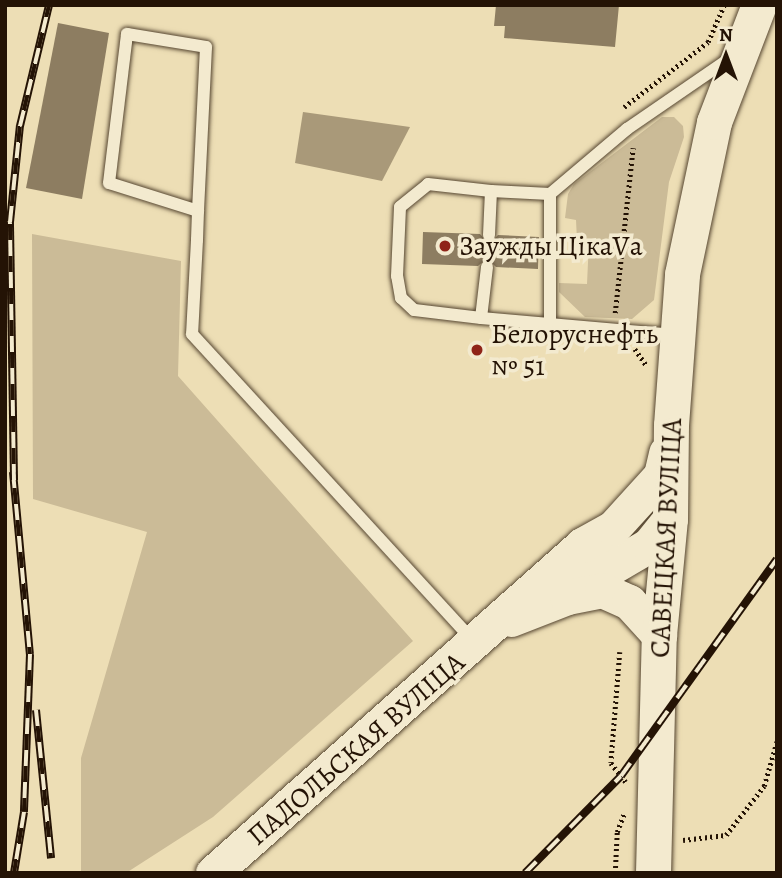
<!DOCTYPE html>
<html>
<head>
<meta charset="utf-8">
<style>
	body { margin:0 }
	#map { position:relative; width:782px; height:878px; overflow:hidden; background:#eddeb5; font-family:Alegreya,serif }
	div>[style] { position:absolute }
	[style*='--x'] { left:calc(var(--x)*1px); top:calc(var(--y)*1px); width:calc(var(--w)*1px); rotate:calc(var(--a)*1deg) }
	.green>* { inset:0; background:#cbbb97 }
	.water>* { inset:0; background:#a99979 }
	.building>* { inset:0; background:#8d7d61 }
	.path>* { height:4.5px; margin-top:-2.25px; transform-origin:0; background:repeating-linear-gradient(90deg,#241305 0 2px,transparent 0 5.5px) }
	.roads { filter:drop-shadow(0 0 2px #564631) drop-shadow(0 0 2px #564631) }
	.lane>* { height:12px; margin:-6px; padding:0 6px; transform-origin:6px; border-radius:6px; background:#f3eacf }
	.secondary>* { height:35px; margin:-17.5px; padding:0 17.5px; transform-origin:17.5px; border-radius:17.5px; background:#f3eacf }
	.rail>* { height:8px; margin-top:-4px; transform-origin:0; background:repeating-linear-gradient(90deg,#f3eacf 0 16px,#241305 0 32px); box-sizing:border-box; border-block:2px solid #241305 }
	.dots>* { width:19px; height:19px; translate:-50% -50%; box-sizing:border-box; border:4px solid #f3eacf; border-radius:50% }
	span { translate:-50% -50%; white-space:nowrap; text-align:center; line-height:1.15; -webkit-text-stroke:7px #f3eacf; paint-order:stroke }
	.poi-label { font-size:28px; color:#241305 }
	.left { translate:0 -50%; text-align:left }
	.street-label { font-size:28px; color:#241305 }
	.frame { position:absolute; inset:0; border:7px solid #241305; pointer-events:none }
	.north { position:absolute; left:691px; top:21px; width:70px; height:70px; -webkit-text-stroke:5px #f3eacf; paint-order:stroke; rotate:0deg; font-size:19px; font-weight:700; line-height:28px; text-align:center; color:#241305 }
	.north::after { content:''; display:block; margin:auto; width:24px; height:32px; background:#241305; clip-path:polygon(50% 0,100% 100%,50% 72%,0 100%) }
</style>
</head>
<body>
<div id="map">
	<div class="green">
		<i style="clip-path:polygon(662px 117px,674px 117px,683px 126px,684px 137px,669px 182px,654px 300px,632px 319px,585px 317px,559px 292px,559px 283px,587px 284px,589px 241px,577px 241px,576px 220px,565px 218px,568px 194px,574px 184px)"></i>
		<i style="clip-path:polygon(32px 234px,181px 261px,178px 376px,413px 641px,213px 817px,126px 873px,81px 873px,81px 758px,147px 532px,33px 499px)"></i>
	</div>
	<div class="water">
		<i style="clip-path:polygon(303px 112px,410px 127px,382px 181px,295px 163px)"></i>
	</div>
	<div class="building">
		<i style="clip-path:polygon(496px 5px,619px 5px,615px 47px,504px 38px,505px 26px,494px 26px)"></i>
		<i style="clip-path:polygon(58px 23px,109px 33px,82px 199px,26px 188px)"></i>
		<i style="clip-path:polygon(423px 232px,480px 234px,489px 244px,498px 235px,539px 237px,538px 269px,496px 267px,487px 258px,478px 266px,422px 264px)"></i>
	</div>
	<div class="path">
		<i style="--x:624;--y:107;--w:106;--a:-37.7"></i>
		<i style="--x:708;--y:42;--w:40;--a:-66.6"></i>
		<i style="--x:615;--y:313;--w:166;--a:-83.8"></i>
		<i style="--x:635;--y:349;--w:19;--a:55"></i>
		<i style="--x:620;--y:652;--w:111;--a:94.6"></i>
		<i style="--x:611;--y:763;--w:24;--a:52"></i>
		<i style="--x:683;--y:840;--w:43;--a:-6.6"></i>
		<i style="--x:726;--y:835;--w:62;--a:-52.2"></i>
		<i style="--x:764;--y:786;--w:47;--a:-73.9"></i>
		<i style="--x:615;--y:873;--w:41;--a:-87.2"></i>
		<i style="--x:617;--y:832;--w:19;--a:-69"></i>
	</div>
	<div class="roads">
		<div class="lane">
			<i style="--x:198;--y:211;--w:93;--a:-162.5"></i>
			<i style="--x:109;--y:183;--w:150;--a:-83.1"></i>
			<i style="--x:127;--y:34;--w:80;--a:9.3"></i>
			<i style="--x:206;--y:47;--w:164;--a:92.8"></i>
			<i style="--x:198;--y:211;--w:29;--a:92"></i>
			<i style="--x:197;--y:240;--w:94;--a:93"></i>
			<i style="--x:192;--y:334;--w:413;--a:47.5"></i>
			<i style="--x:489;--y:235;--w:44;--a:-87.4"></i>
			<i style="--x:491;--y:191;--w:59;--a:2.9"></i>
			<i style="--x:550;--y:194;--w:101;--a:-40.2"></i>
			<i style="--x:627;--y:129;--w:124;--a:-34.5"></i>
			<i style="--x:487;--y:267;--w:51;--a:96.7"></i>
			<i style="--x:481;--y:318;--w:197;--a:5"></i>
			<i style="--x:481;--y:318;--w:67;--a:-173.2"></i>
			<i style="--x:414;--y:310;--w:18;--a:-137"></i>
			<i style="--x:401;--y:298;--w:22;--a:-100"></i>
			<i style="--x:397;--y:276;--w:69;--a:-87.5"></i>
			<i style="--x:400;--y:207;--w:36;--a:-39"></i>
			<i style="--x:428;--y:184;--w:63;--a:6.3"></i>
			<i style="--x:550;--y:327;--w:133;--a:-90"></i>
		</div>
		<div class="secondary">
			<i style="--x:571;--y:591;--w:91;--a:-30.5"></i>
			<i style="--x:649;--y:545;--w:33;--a:-51"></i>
			<i style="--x:511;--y:619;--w:60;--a:-21.4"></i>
			<i style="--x:567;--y:597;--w:36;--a:-11"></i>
			<i style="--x:602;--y:590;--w:30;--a:24"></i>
			<i style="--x:629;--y:602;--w:45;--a:47.7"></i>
			<i style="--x:213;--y:873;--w:494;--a:-41.6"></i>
			<i style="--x:582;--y:545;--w:35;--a:-29"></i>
			<i style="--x:613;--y:528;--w:72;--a:-47.8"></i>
			<i style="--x:661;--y:475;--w:23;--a:-77"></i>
			<i style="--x:653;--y:873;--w:238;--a:-88.6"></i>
			<i style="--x:659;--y:635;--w:117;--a:-84.6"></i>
			<i style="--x:670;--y:519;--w:94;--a:-89.4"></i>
			<i style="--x:671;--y:425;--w:151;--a:-85.8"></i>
			<i style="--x:682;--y:274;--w:155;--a:-78.1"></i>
			<i style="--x:714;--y:122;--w:125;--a:-69"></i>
		</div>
	</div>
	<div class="rail">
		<i style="--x:13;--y:472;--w:183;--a:84.7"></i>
		<i style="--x:30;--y:654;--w:158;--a:92.2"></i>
		<i style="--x:24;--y:812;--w:62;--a:99.3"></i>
		<i style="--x:14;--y:480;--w:258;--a:-90.9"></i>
		<i style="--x:10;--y:222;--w:97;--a:-84.1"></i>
		<i style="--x:20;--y:126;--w:124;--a:-76.5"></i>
		<i style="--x:36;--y:710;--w:149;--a:84.2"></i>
		<i style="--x:525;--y:873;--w:136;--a:-45.3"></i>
		<i style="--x:621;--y:776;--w:267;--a:-54.3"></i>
	</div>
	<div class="dots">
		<i style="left:445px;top:246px;background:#8f2418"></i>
		<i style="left:477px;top:350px;background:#8f2418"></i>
	</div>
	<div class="poi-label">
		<span class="left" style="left:459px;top:246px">Заужды ЦікаVа</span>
		<span class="left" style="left:491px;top:350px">Белоруснефть<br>№ 51</span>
	</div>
	<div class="street-label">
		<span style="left:666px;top:538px;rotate:-87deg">САВЕЦКАЯ ВУЛІЦА</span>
		<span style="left:356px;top:749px;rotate:-41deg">ПАДОЛЬСКАЯ ВУЛІЦА</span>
	</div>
	<div class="frame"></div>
	<div class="north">N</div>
</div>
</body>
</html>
